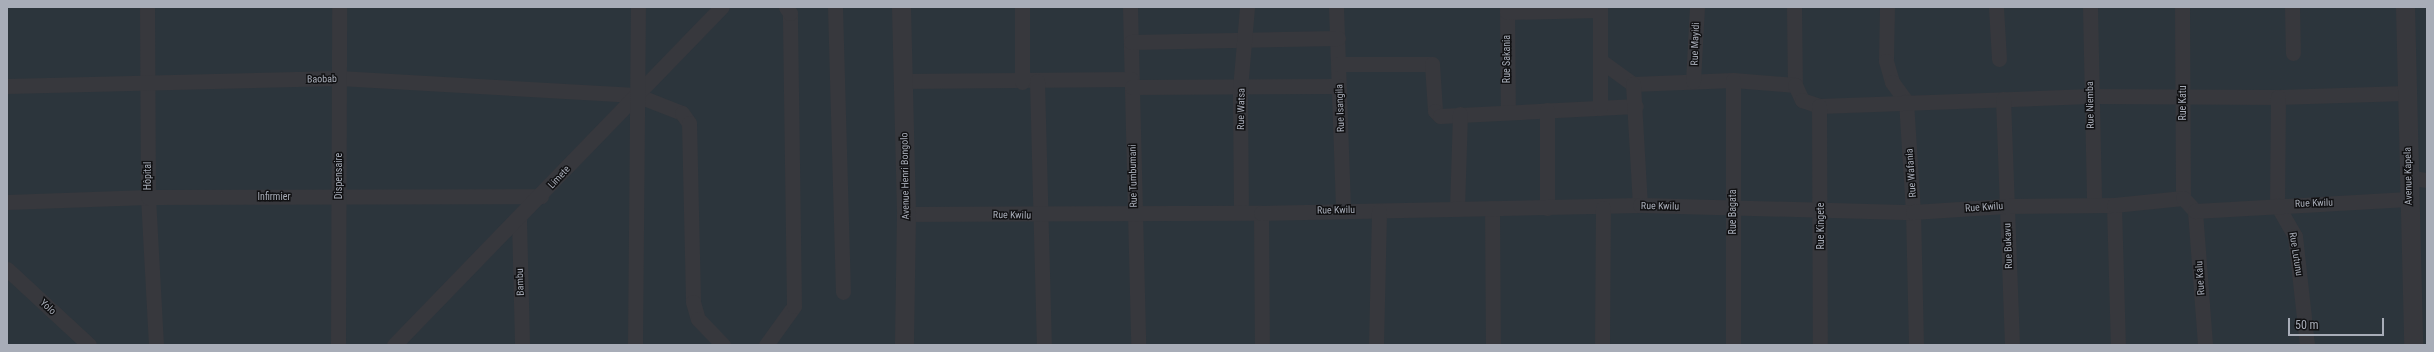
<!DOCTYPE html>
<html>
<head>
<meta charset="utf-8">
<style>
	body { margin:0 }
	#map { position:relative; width:2434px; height:352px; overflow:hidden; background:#161618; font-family:"Roboto Condensed",sans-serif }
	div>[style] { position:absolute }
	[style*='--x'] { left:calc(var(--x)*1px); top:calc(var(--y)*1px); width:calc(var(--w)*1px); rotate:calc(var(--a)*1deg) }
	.water>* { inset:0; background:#2c353c }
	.minor>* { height:15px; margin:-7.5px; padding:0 7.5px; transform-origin:7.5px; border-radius:7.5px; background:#37383d }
	.tertiary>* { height:19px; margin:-9.5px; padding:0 9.5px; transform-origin:9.5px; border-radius:9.5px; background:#37383d }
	span { translate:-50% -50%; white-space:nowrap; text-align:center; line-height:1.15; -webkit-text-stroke:3px #111113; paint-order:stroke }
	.street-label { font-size:10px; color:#a8adb8 }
	.frame { position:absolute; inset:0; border:8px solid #a8adb8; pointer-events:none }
	.scale { position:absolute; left:2288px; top:318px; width:96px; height:18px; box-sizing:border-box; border:2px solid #a8adb8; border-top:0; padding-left:5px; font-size:12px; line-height:14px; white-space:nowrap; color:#a8adb8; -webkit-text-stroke:3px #111113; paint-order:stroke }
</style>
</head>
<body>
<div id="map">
	<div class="water">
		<i style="clip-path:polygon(7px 7px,2427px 7px,2427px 345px,7px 345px)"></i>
	</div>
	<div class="minor">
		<i style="--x:147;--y:7;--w:190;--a:89.7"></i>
		<i style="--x:148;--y:197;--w:148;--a:86.9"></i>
		<i style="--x:835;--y:7;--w:285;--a:88.4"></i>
		<i style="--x:1130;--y:7;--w:338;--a:88.6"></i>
		<i style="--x:1336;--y:7;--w:203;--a:88"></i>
		<i style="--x:1507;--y:7;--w:105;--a:89.5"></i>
		<i style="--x:1794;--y:7;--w:78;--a:89.3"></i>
		<i style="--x:1887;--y:7;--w:54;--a:91.1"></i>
		<i style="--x:1886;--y:61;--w:22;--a:74"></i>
		<i style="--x:1892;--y:82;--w:24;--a:54"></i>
		<i style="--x:1906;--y:101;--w:111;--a:86.4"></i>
		<i style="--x:1913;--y:212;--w:133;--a:88.7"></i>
		<i style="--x:1996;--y:7;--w:52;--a:86.7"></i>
		<i style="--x:2090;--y:7;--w:196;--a:88.8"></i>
		<i style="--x:2182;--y:7;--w:191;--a:89.7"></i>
		<i style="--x:2292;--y:7;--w:46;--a:88.8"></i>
		<i style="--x:1507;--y:12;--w:93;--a:-1.2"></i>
		<i style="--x:1131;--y:42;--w:207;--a:-1.1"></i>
		<i style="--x:1601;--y:61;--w:39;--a:36"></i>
		<i style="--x:1633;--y:84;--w:100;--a:-2.3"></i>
		<i style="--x:1733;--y:80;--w:62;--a:4.6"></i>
		<i style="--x:1795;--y:85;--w:17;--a:65"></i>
		<i style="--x:1802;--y:100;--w:18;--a:19"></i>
		<i style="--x:1819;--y:106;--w:270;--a:-2.1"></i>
		<i style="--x:2089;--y:96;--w:189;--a:0.3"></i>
		<i style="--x:2278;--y:97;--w:128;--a:-1.8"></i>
		<i style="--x:1338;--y:64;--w:94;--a:0"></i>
		<i style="--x:1432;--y:64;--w:47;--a:86.3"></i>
		<i style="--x:1435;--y:111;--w:7;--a:45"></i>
		<i style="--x:1440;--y:116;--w:196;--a:-2.9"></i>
		<i style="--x:1733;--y:80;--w:265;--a:90"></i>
		<i style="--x:904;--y:81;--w:227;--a:-0.5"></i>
		<i style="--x:1037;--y:81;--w:264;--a:88.5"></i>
		<i style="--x:1693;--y:81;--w:74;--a:-86.9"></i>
		<i style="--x:1022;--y:82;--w:75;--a:-90"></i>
		<i style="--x:1633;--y:84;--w:121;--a:86.7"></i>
		<i style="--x:7;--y:86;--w:332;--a:-1.4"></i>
		<i style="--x:339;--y:78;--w:297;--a:3.3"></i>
		<i style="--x:636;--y:95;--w:49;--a:21.4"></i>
		<i style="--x:682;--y:113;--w:12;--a:55"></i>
		<i style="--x:689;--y:123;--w:179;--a:88.7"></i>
		<i style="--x:693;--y:302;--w:18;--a:74"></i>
		<i style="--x:698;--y:319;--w:36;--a:46"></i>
		<i style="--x:1132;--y:87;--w:206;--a:-0.3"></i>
		<i style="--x:2278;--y:97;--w:108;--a:90.5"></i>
		<i style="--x:2277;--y:205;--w:36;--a:60"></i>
		<i style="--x:2295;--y:236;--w:110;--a:83.7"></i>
		<i style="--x:2003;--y:99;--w:246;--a:87.9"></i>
		<i style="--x:1819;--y:106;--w:239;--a:89.8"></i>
		<i style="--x:1600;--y:108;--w:101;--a:-90"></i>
		<i style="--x:2407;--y:177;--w:20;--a:9"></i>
		<i style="--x:7;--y:202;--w:141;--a:-2"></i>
		<i style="--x:148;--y:197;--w:393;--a:-0.1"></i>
		<i style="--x:2114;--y:205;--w:140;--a:88.4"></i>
		<i style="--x:1492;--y:208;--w:137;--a:89.6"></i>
		<i style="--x:1547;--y:208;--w:98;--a:-90"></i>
		<i style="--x:1457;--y:209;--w:95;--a:-88.2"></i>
		<i style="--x:1241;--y:211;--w:122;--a:-90.5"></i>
		<i style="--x:1240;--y:89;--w:82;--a:-85.1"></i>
		<i style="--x:2195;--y:211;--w:134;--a:85.7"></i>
		<i style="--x:1261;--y:213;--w:132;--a:89.6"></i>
		<i style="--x:906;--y:214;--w:355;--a:-0.2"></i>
		<i style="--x:1261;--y:213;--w:379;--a:-1.2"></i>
		<i style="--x:1640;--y:205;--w:273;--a:1.5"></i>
		<i style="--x:1913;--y:212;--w:93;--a:-3.7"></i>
		<i style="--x:2006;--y:206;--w:108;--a:-0.5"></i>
		<i style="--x:2114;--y:205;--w:69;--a:-5.8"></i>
		<i style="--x:2183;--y:198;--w:18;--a:47"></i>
		<i style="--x:2195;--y:211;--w:213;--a:-3.2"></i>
		<i style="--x:519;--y:220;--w:125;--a:88.6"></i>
		<i style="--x:7;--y:269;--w:112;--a:42.8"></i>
		<i style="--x:338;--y:345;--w:338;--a:-89.8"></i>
		<i style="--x:394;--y:345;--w:471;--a:-45.9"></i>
		<i style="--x:635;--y:345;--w:338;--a:-89.5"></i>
		<i style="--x:766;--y:345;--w:48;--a:-54.3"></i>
		<i style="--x:794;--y:306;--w:293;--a:-90.8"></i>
		<i style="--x:790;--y:13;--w:7;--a:-124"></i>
		<i style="--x:1376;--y:345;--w:134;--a:-88.7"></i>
		<i style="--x:1602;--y:345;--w:137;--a:-89.6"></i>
	</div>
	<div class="tertiary">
		<i style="--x:901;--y:7;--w:207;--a:88.6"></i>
		<i style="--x:906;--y:214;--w:131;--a:90.9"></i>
		<i style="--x:2405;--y:7;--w:338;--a:88.6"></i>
	</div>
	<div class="street-label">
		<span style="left:1695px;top:44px;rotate:-88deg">Rue Mayidi</span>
		<span style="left:1507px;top:59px;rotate:-90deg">Rue Sakania</span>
		<span style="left:322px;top:79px;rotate:-1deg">Baobab</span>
		<span style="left:2183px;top:103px;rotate:-90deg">Rue Katu</span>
		<span style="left:2090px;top:105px;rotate:-91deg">Rue Niemba</span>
		<span style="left:1340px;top:108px;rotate:-92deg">Rue Isangila</span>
		<span style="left:1241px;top:109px;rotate:-89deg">Rue Watsa</span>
		<span style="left:1911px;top:173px;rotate:-94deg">Rue Wafania</span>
		<span style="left:148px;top:176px;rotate:-90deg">Hôpital</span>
		<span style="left:339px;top:176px;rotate:-90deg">Dispensaire</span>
		<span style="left:905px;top:176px;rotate:-91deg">Avenue Henri Bongolo</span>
		<span style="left:1133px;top:176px;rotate:-91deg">Rue Tumbumani</span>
		<span style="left:2408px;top:176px;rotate:-91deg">Avenue Kapela</span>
		<span style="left:559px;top:177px;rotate:-47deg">Limete</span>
		<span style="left:274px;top:197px">Infirmier</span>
		<span style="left:2314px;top:203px;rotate:-2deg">Rue Kwilu</span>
		<span style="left:1660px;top:206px;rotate:1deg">Rue Kwilu</span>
		<span style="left:1984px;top:207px;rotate:-4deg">Rue Kwilu</span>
		<span style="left:1336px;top:210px;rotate:-1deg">Rue Kwilu</span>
		<span style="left:1733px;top:212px;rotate:-90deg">Rue Bagata</span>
		<span style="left:1012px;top:215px;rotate:1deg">Rue Kwilu</span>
		<span style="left:1821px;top:226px;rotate:-90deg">Rue Kingete</span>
		<span style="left:2008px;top:246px;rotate:-92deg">Rue Bukavu</span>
		<span style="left:2296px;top:254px;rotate:81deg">Rue Lutunu</span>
		<span style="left:2200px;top:278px;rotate:-94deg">Rue Kalu</span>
		<span style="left:520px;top:282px;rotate:-92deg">Bambu</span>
		<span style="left:48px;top:307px;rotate:43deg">Yolo</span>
	</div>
	<div class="frame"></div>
	<div class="scale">50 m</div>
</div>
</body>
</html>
